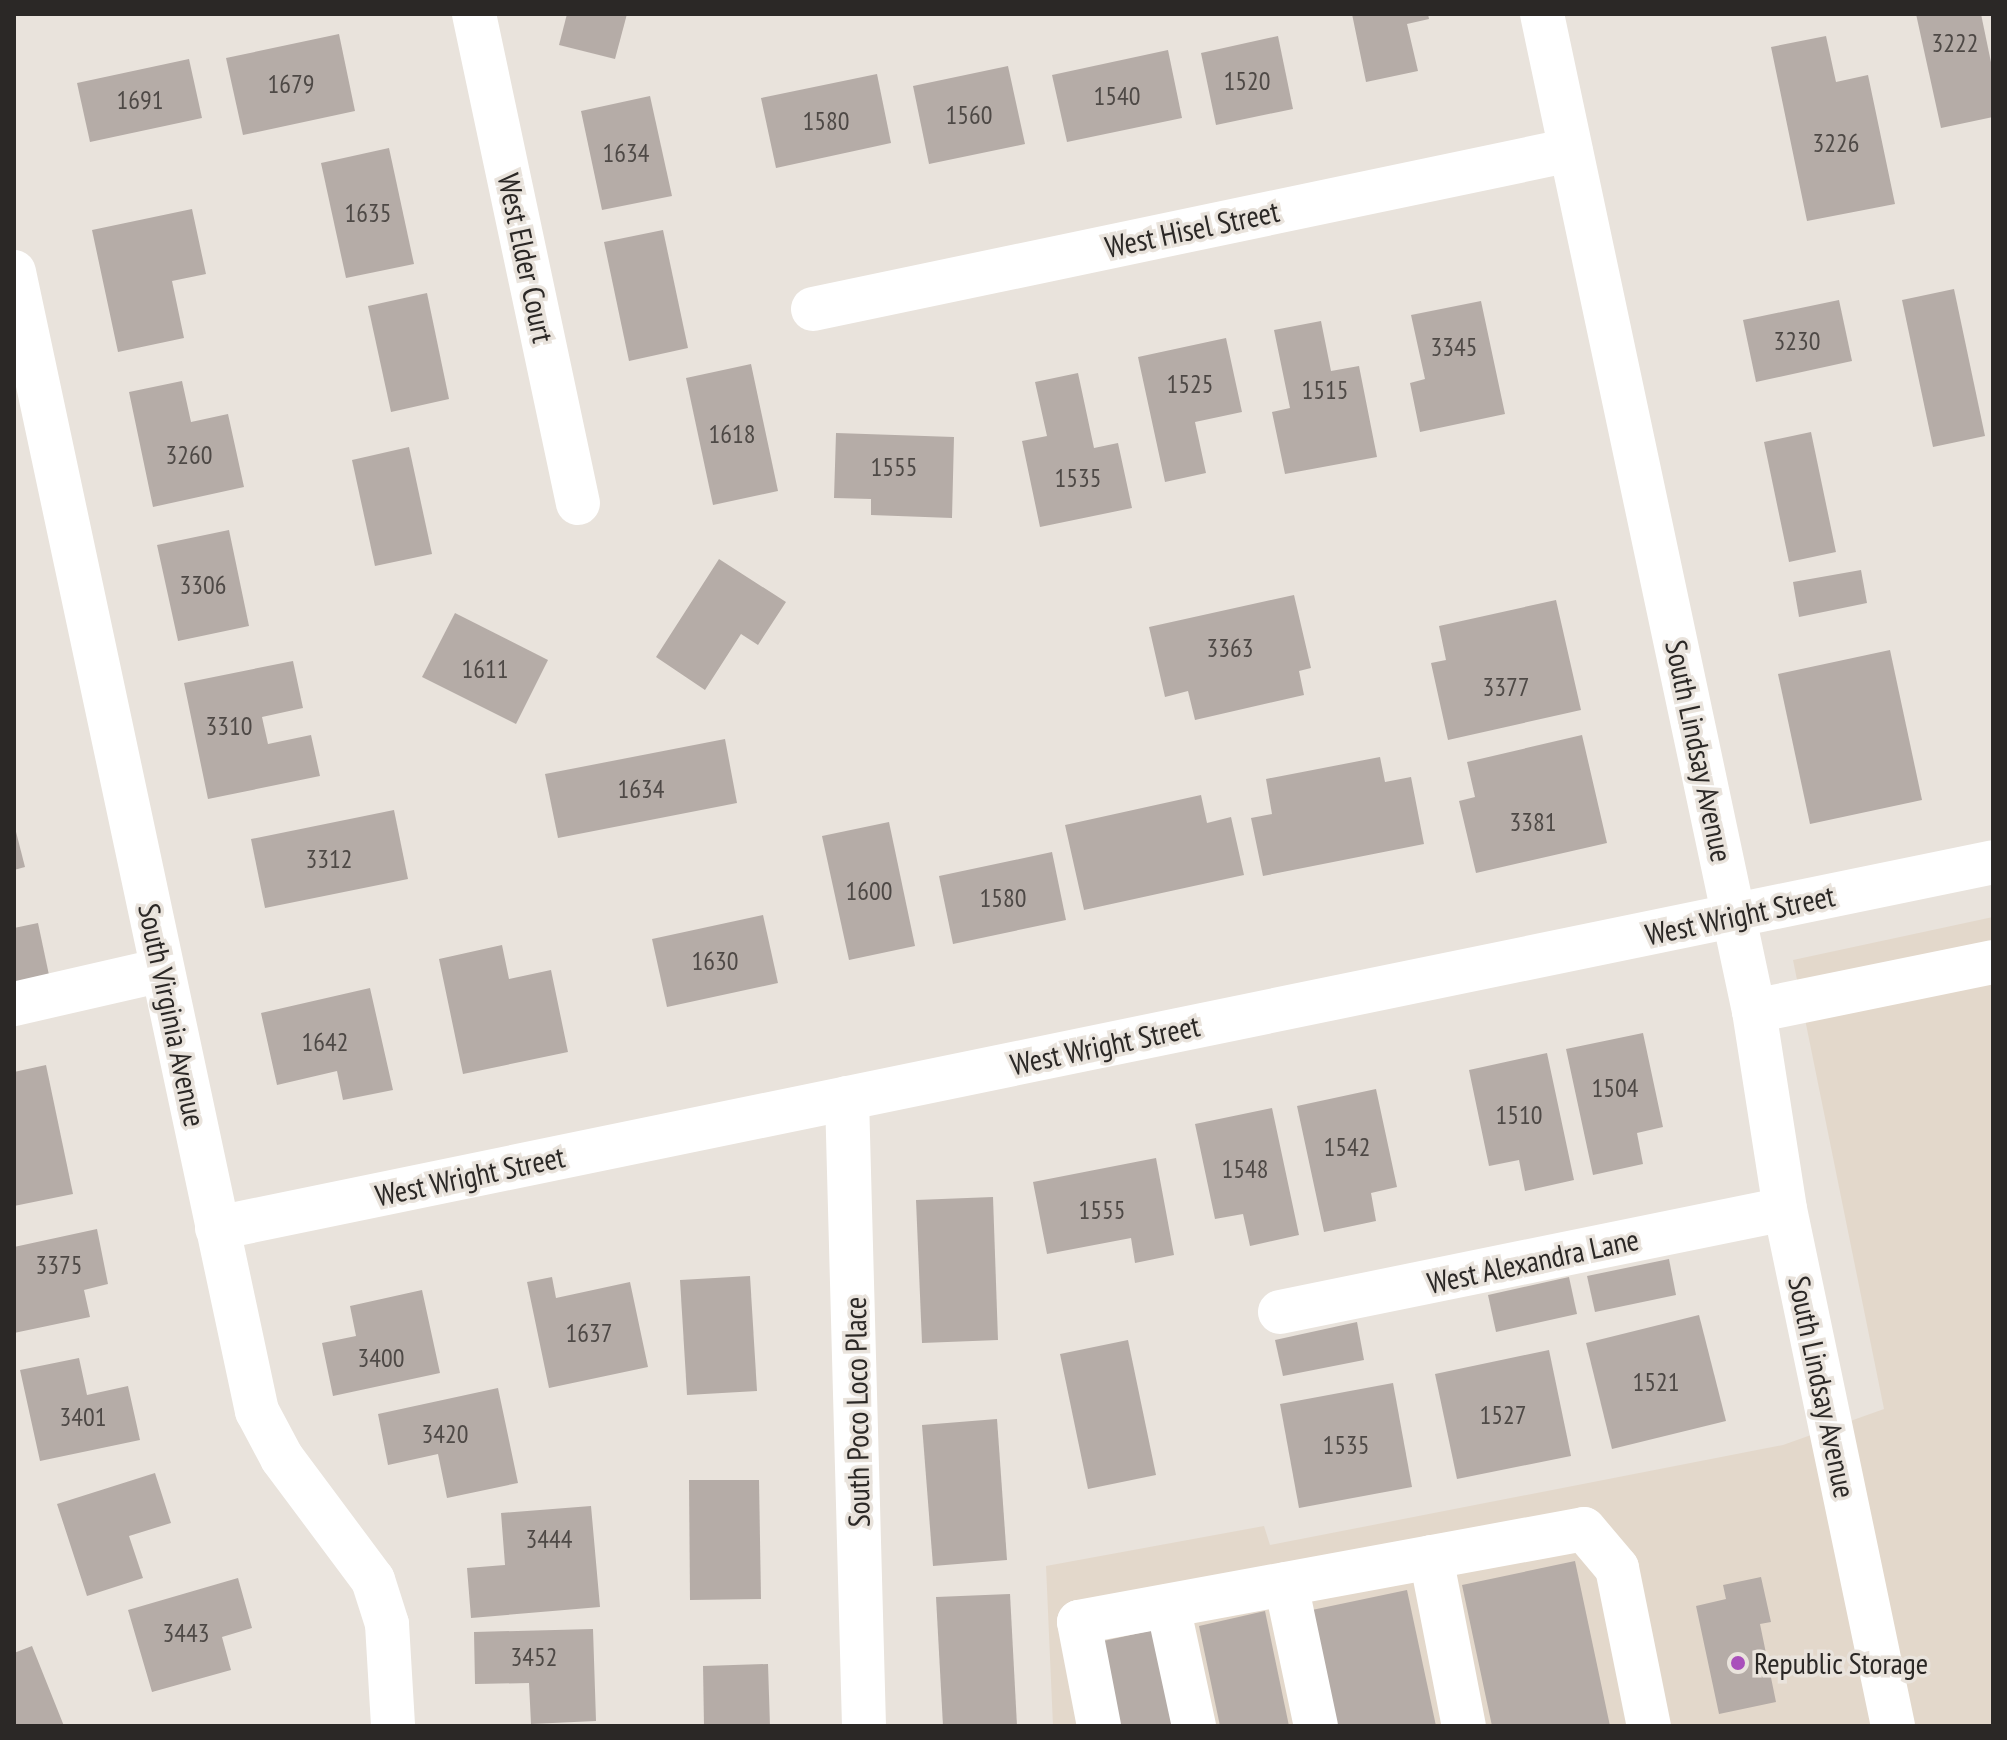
<!DOCTYPE html>
<html>
<head>
<meta charset="utf-8">
<style>
	body { margin:0 }
	#map { position:relative; width:2007px; height:1740px; overflow:hidden; background:#e9e3dc; font-family:"PT Sans Narrow",sans-serif }
	div>[style] { position:absolute }
	[style*='--x'] { left:calc(var(--x)*1px); top:calc(var(--y)*1px); width:calc(var(--w)*1px); rotate:calc(var(--a)*1deg) }
	.built>* { inset:0; background:#e3d8cb }
	.building>* { inset:0; background:#b5aca7 }
	.minor>* { height:44px; margin:-22px; padding:0 22px; transform-origin:22px; border-radius:22px; background:#fff }
	.dots>* { width:22px; height:22px; translate:-50% -50%; box-sizing:border-box; border:4px solid #e9e3dc; border-radius:50% }
	span { translate:-50% -50%; white-space:nowrap; text-align:center; line-height:1.15; -webkit-text-stroke:7px #e9e3dc; paint-order:stroke }
	.number-label { font-size:26px; color:#4e4946 }
	.number-label span { -webkit-text-stroke-width:0 }
	.street-label { font-size:30px; color:#2b2826 }
	.poi-label { font-size:30px; color:#2b2826 }
	.left { translate:0 -50%; text-align:left }
	.frame { position:absolute; inset:0; border:16px solid #2b2826; pointer-events:none }
</style>
</head>
<body>
<div id="map">
	<div class="built">
		<i style="clip-path:polygon(1993px 917px,1993px 1726px,1053px 1726px,1046px 1566px,1264px 1526px,1270px 1545px,1783px 1445px,1884px 1409px,1793px 960px)"></i>
	</div>
	<div class="building">
		<i style="clip-path:polygon(567px 14px,627px 14px,615px 59px,559px 45px)"></i>
		<i style="clip-path:polygon(1352px 14px,1428px 14px,1429px 19px,1407px 24px,1418px 71px,1366px 82px)"></i>
		<i style="clip-path:polygon(1916px 14px,1981px 14px,1993px 72px,1993px 117px,1941px 128px)"></i>
		<i style="clip-path:polygon(339px 34px,355px 111px,243px 135px,226px 58px)"></i>
		<i style="clip-path:polygon(1278px 36px,1293px 109px,1216px 125px,1201px 53px)"></i>
		<i style="clip-path:polygon(1826px 36px,1836px 82px,1868px 75px,1895px 204px,1807px 221px,1771px 47px)"></i>
		<i style="clip-path:polygon(1168px 50px,1182px 118px,1067px 142px,1052px 75px)"></i>
		<i style="clip-path:polygon(189px 59px,202px 118px,90px 142px,77px 83px)"></i>
		<i style="clip-path:polygon(1008px 66px,1025px 144px,929px 164px,913px 86px)"></i>
		<i style="clip-path:polygon(877px 74px,891px 143px,776px 168px,761px 98px)"></i>
		<i style="clip-path:polygon(650px 96px,672px 196px,602px 210px,581px 111px)"></i>
		<i style="clip-path:polygon(389px 148px,414px 264px,346px 278px,321px 163px)"></i>
		<i style="clip-path:polygon(192px 209px,206px 274px,172px 281px,184px 338px,118px 352px,92px 230px)"></i>
		<i style="clip-path:polygon(663px 230px,688px 348px,629px 361px,604px 242px)"></i>
		<i style="clip-path:polygon(1954px 289px,1985px 436px,1933px 447px,1902px 300px)"></i>
		<i style="clip-path:polygon(427px 293px,449px 399px,391px 412px,368px 306px)"></i>
		<i style="clip-path:polygon(1839px 300px,1852px 361px,1756px 382px,1743px 320px)"></i>
		<i style="clip-path:polygon(1481px 301px,1505px 414px,1420px 432px,1410px 383px,1425px 379px,1411px 315px)"></i>
		<i style="clip-path:polygon(1321px 321px,1331px 371px,1359px 366px,1377px 457px,1285px 474px,1272px 412px,1290px 408px,1274px 330px)"></i>
		<i style="clip-path:polygon(1226px 338px,1242px 412px,1195px 422px,1206px 473px,1165px 482px,1138px 357px)"></i>
		<i style="clip-path:polygon(751px 364px,778px 491px,713px 505px,686px 378px)"></i>
		<i style="clip-path:polygon(1078px 373px,1094px 448px,1118px 443px,1132px 508px,1040px 527px,1022px 441px,1047px 436px,1035px 382px)"></i>
		<i style="clip-path:polygon(182px 381px,191px 422px,228px 414px,244px 487px,153px 507px,129px 392px)"></i>
		<i style="clip-path:polygon(1811px 432px,1836px 552px,1789px 562px,1764px 442px)"></i>
		<i style="clip-path:polygon(836px 433px,954px 437px,952px 518px,871px 515px,871px 499px,834px 498px)"></i>
		<i style="clip-path:polygon(409px 447px,432px 554px,375px 566px,352px 460px)"></i>
		<i style="clip-path:polygon(229px 530px,249px 626px,178px 641px,157px 545px)"></i>
		<i style="clip-path:polygon(719px 559px,786px 602px,758px 645px,741px 634px,705px 690px,656px 657px)"></i>
		<i style="clip-path:polygon(1861px 570px,1867px 603px,1799px 617px,1793px 582px)"></i>
		<i style="clip-path:polygon(1294px 595px,1311px 668px,1299px 671px,1304px 695px,1195px 720px,1188px 691px,1165px 697px,1149px 627px)"></i>
		<i style="clip-path:polygon(1556px 600px,1581px 710px,1448px 740px,1431px 663px,1446px 660px,1439px 626px)"></i>
		<i style="clip-path:polygon(455px 613px,548px 660px,516px 724px,422px 677px)"></i>
		<i style="clip-path:polygon(1890px 650px,1922px 800px,1810px 824px,1778px 674px)"></i>
		<i style="clip-path:polygon(293px 661px,303px 708px,262px 717px,268px 744px,311px 735px,320px 776px,208px 799px,184px 683px)"></i>
		<i style="clip-path:polygon(1582px 735px,1607px 843px,1476px 873px,1459px 801px,1475px 797px,1467px 762px)"></i>
		<i style="clip-path:polygon(725px 739px,737px 803px,558px 838px,545px 774px)"></i>
		<i style="clip-path:polygon(1380px 757px,1385px 782px,1411px 777px,1424px 844px,1263px 876px,1251px 818px,1272px 814px,1266px 779px)"></i>
		<i style="clip-path:polygon(1201px 795px,1207px 823px,1231px 817px,1244px 875px,1084px 910px,1065px 825px)"></i>
		<i style="clip-path:polygon(394px 810px,408px 879px,265px 908px,251px 839px)"></i>
		<i style="clip-path:polygon(889px 822px,915px 946px,849px 960px,822px 836px)"></i>
		<i style="clip-path:polygon(14px 824px,25px 867px,14px 870px)"></i>
		<i style="clip-path:polygon(1052px 852px,1066px 920px,953px 944px,939px 876px)"></i>
		<i style="clip-path:polygon(763px 915px,778px 983px,667px 1007px,652px 939px)"></i>
		<i style="clip-path:polygon(38px 923px,49px 975px,14px 983px,14px 928px)"></i>
		<i style="clip-path:polygon(502px 945px,509px 979px,551px 970px,568px 1052px,463px 1074px,439px 959px)"></i>
		<i style="clip-path:polygon(370px 988px,393px 1090px,343px 1100px,337px 1071px,277px 1085px,261px 1013px)"></i>
		<i style="clip-path:polygon(1643px 1033px,1663px 1127px,1637px 1133px,1643px 1164px,1593px 1175px,1566px 1049px)"></i>
		<i style="clip-path:polygon(1547px 1053px,1574px 1180px,1525px 1191px,1519px 1160px,1489px 1166px,1469px 1070px)"></i>
		<i style="clip-path:polygon(46px 1065px,73px 1194px,14px 1206px,14px 1072px)"></i>
		<i style="clip-path:polygon(1376px 1089px,1397px 1187px,1371px 1193px,1376px 1221px,1324px 1232px,1297px 1106px)"></i>
		<i style="clip-path:polygon(1272px 1108px,1299px 1235px,1250px 1246px,1243px 1214px,1215px 1219px,1195px 1124px)"></i>
		<i style="clip-path:polygon(1156px 1158px,1174px 1255px,1135px 1263px,1131px 1238px,1047px 1254px,1033px 1182px)"></i>
		<i style="clip-path:polygon(993px 1197px,998px 1340px,922px 1343px,916px 1200px)"></i>
		<i style="clip-path:polygon(97px 1229px,108px 1284px,84px 1290px,90px 1317px,14px 1333px,14px 1247px)"></i>
		<i style="clip-path:polygon(1669px 1259px,1676px 1295px,1595px 1312px,1587px 1276px)"></i>
		<i style="clip-path:polygon(750px 1276px,757px 1391px,687px 1395px,680px 1280px)"></i>
		<i style="clip-path:polygon(552px 1277px,556px 1298px,630px 1282px,648px 1367px,549px 1388px,527px 1282px)"></i>
		<i style="clip-path:polygon(1569px 1277px,1577px 1314px,1496px 1332px,1488px 1295px)"></i>
		<i style="clip-path:polygon(422px 1290px,440px 1373px,333px 1396px,322px 1343px,356px 1336px,350px 1306px)"></i>
		<i style="clip-path:polygon(1699px 1315px,1726px 1421px,1612px 1449px,1586px 1343px)"></i>
		<i style="clip-path:polygon(1357px 1322px,1364px 1360px,1283px 1376px,1275px 1340px)"></i>
		<i style="clip-path:polygon(1128px 1340px,1156px 1475px,1088px 1489px,1060px 1354px)"></i>
		<i style="clip-path:polygon(1549px 1350px,1571px 1456px,1457px 1479px,1435px 1374px)"></i>
		<i style="clip-path:polygon(79px 1358px,87px 1395px,128px 1386px,140px 1440px,40px 1461px,20px 1370px)"></i>
		<i style="clip-path:polygon(1393px 1383px,1412px 1487px,1299px 1508px,1280px 1404px)"></i>
		<i style="clip-path:polygon(498px 1388px,518px 1483px,447px 1498px,438px 1454px,388px 1465px,378px 1414px)"></i>
		<i style="clip-path:polygon(997px 1419px,1007px 1560px,933px 1566px,922px 1425px)"></i>
		<i style="clip-path:polygon(155px 1473px,171px 1523px,129px 1536px,143px 1578px,87px 1596px,57px 1504px)"></i>
		<i style="clip-path:polygon(689px 1480px,759px 1480px,761px 1599px,690px 1600px)"></i>
		<i style="clip-path:polygon(591px 1506px,600px 1607px,471px 1618px,467px 1568px,505px 1565px,501px 1513px)"></i>
		<i style="clip-path:polygon(1575px 1561px,1610px 1726px,1492px 1726px,1462px 1585px)"></i>
		<i style="clip-path:polygon(1761px 1577px,1771px 1622px,1760px 1624px,1776px 1702px,1719px 1714px,1696px 1606px,1726px 1599px,1723px 1585px)"></i>
		<i style="clip-path:polygon(238px 1578px,252px 1628px,222px 1637px,231px 1670px,152px 1692px,128px 1610px)"></i>
		<i style="clip-path:polygon(1407px 1590px,1436px 1726px,1337px 1726px,1312px 1610px)"></i>
		<i style="clip-path:polygon(1010px 1594px,1017px 1726px,943px 1726px,936px 1597px)"></i>
		<i style="clip-path:polygon(1265px 1611px,1289px 1726px,1220px 1726px,1199px 1626px)"></i>
		<i style="clip-path:polygon(593px 1629px,596px 1721px,531px 1724px,529px 1683px,475px 1684px,474px 1632px)"></i>
		<i style="clip-path:polygon(1158px 1629px,1179px 1726px,1117px 1726px,1099px 1642px)"></i>
		<i style="clip-path:polygon(32px 1646px,64px 1726px,14px 1726px,14px 1653px)"></i>
		<i style="clip-path:polygon(768px 1664px,770px 1726px,704px 1726px,703px 1666px)"></i>
	</div>
	<div class="minor">
		<i style="--x:474;--y:14;--w:500;--a:78"></i>
		<i style="--x:1542;--y:14;--w:1019;--a:78"></i>
		<i style="--x:1754;--y:1011;--w:200;--a:81.1"></i>
		<i style="--x:1785;--y:1209;--w:528;--a:78.2"></i>
		<i style="--x:14;--y:272;--w:1165;--a:77.96"></i>
		<i style="--x:257;--y:1411;--w:53;--a:62"></i>
		<i style="--x:282;--y:1458;--w:152;--a:53.3"></i>
		<i style="--x:373;--y:1580;--w:46;--a:72.3"></i>
		<i style="--x:387;--y:1624;--w:102;--a:86.6"></i>
		<i style="--x:813;--y:309;--w:774;--a:-11.85"></i>
		<i style="--x:14;--y:1004;--w:152;--a:-12.9"></i>
		<i style="--x:1754;--y:1011;--w:244;--a:-11.6"></i>
		<i style="--x:847;--y:1098;--w:628;--a:88.45"></i>
		<i style="--x:217;--y:1228;--w:1813;--a:-11.64"></i>
		<i style="--x:1280;--y:1312;--w:515;--a:-11.53"></i>
		<i style="--x:1431;--y:1557;--w:172;--a:79"></i>
		<i style="--x:1286;--y:1584;--w:145;--a:78.1"></i>
		<i style="--x:1168;--y:1606;--w:123;--a:77.8"></i>
		<i style="--x:1099;--y:1726;--w:106;--a:-100.9"></i>
		<i style="--x:1079;--y:1622;--w:513;--a:-10.43"></i>
		<i style="--x:1584;--y:1529;--w:51;--a:49.8"></i>
		<i style="--x:1617;--y:1568;--w:161;--a:78.6"></i>
	</div>
	<div class="dots">
		<i style="left:1738px;top:1663px;background:#a94fbb"></i>
	</div>
	<div class="number-label">
		<span style="left:1955px;top:43px">3222</span>
		<span style="left:1247px;top:81px">1520</span>
		<span style="left:291px;top:84px">1679</span>
		<span style="left:1117px;top:96px">1540</span>
		<span style="left:140px;top:100px">1691</span>
		<span style="left:969px;top:115px">1560</span>
		<span style="left:826px;top:121px">1580</span>
		<span style="left:1836px;top:143px">3226</span>
		<span style="left:626px;top:153px">1634</span>
		<span style="left:368px;top:213px">1635</span>
		<span style="left:1797px;top:341px">3230</span>
		<span style="left:1454px;top:347px">3345</span>
		<span style="left:1190px;top:384px">1525</span>
		<span style="left:1325px;top:390px">1515</span>
		<span style="left:732px;top:434px">1618</span>
		<span style="left:189px;top:455px">3260</span>
		<span style="left:894px;top:467px">1555</span>
		<span style="left:1078px;top:478px">1535</span>
		<span style="left:203px;top:585px">3306</span>
		<span style="left:1230px;top:648px">3363</span>
		<span style="left:485px;top:669px">1611</span>
		<span style="left:1506px;top:687px">3377</span>
		<span style="left:229px;top:726px">3310</span>
		<span style="left:641px;top:789px">1634</span>
		<span style="left:1533px;top:822px">3381</span>
		<span style="left:329px;top:859px">3312</span>
		<span style="left:869px;top:891px">1600</span>
		<span style="left:1003px;top:898px">1580</span>
		<span style="left:715px;top:961px">1630</span>
		<span style="left:325px;top:1042px">1642</span>
		<span style="left:1615px;top:1088px">1504</span>
		<span style="left:1519px;top:1115px">1510</span>
		<span style="left:1347px;top:1147px">1542</span>
		<span style="left:1245px;top:1169px">1548</span>
		<span style="left:1102px;top:1210px">1555</span>
		<span style="left:59px;top:1265px">3375</span>
		<span style="left:589px;top:1333px">1637</span>
		<span style="left:381px;top:1358px">3400</span>
		<span style="left:1656px;top:1382px">1521</span>
		<span style="left:1503px;top:1415px">1527</span>
		<span style="left:83px;top:1417px">3401</span>
		<span style="left:445px;top:1434px">3420</span>
		<span style="left:1346px;top:1445px">1535</span>
		<span style="left:549px;top:1539px">3444</span>
		<span style="left:186px;top:1633px">3443</span>
		<span style="left:534px;top:1657px">3452</span>
	</div>
	<div class="street-label">
		<span style="left:1192px;top:229px;rotate:-12deg">West Hisel Street</span>
		<span style="left:526px;top:258px;rotate:78deg">West Elder Court</span>
		<span style="left:1699px;top:751px;rotate:78deg">South Lindsay Avenue</span>
		<span style="left:1740px;top:915px;rotate:-12deg">West Wright Street</span>
		<span style="left:172px;top:1015px;rotate:78deg">South Virginia Avenue</span>
		<span style="left:1105px;top:1045px;rotate:-12deg">West Wright Street</span>
		<span style="left:470px;top:1176px;rotate:-12deg">West Wright Street</span>
		<span style="left:1533px;top:1261px;rotate:-12deg">West Alexandra Lane</span>
		<span style="left:1822px;top:1387px;rotate:78deg">South Lindsay Avenue</span>
		<span style="left:857px;top:1412px;rotate:-91deg">South Poco Loco Place</span>
	</div>
	<div class="poi-label">
		<span class="left" style="left:1754px;top:1663px">Republic Storage</span>
	</div>
	<div class="frame"></div>
</div>
</body>
</html>
